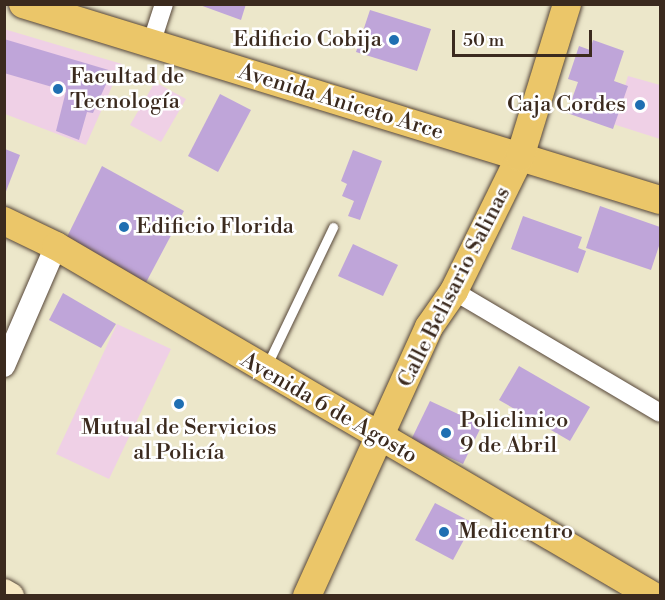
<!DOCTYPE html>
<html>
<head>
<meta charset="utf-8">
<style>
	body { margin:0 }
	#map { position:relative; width:665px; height:600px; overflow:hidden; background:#ece7ca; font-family:"Libre Bodoni",serif }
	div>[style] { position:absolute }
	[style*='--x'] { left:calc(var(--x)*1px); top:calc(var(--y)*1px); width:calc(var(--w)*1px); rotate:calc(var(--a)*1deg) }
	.built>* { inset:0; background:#efd0e6 }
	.building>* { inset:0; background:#bfa5d9 }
	.roads { filter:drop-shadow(0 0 2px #564638) drop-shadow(0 0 2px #564638) }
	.service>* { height:9px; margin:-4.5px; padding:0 4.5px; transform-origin:4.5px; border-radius:4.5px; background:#fff }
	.minor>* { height:18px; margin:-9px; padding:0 9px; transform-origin:9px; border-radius:9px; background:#fff }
	.tertiary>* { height:22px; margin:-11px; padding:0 11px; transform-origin:11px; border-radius:11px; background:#fff }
	.secondary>* { height:26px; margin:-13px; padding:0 13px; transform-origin:13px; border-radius:13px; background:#f7e8c3 }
	.primary>* { height:28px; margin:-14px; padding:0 14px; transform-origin:14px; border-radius:14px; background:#ebc669 }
	.dots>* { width:16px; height:16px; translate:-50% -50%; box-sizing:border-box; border:3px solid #fff; border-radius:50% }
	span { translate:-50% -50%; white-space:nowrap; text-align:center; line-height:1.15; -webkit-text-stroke:5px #fff; paint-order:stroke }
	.poi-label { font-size:22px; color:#3b2a1e }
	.right { translate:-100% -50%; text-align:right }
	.left { translate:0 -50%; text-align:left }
	.street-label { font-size:22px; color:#3b2a1e }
	.frame { position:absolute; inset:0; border:6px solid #3b2a1e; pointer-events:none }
	.scale { position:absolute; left:452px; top:30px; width:140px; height:27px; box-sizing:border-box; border:3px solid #3b2a1e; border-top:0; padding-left:8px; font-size:18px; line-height:21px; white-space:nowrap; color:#3b2a1e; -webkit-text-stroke:4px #fff; paint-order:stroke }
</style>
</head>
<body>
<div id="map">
	<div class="built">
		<i style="clip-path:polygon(4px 29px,122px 64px,86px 145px,5px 114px)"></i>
		<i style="clip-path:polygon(628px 76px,660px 85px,660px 139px,613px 124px)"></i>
		<i style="clip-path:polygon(155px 82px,186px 99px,161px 142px,130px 125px)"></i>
		<i style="clip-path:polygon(117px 324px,171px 349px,109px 479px,56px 454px)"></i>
	</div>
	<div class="building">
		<i style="clip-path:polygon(197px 4px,246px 4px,241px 20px)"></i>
		<i style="clip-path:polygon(370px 10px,431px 29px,417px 71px,356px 52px)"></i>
		<i style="clip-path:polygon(4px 39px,112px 71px,93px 113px,87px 112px,79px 140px,56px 131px,66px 91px,4px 73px)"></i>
		<i style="clip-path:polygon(593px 40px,624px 51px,614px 81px,628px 86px,613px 129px,567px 113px,578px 82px,568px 79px,579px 46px,590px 50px)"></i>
		<i style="clip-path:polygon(220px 94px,251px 110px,218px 172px,188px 156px)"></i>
		<i style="clip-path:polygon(5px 149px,20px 155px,5px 194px)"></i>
		<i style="clip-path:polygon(353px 150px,382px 161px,360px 220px,348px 216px,354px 201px,342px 196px,347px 184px,341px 181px)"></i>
		<i style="clip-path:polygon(102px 166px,184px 211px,142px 290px,64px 243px)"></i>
		<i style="clip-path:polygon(600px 206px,660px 227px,660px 243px,651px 270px,586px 248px)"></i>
		<i style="clip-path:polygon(523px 216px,582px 237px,578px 248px,586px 251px,578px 273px,511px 249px)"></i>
		<i style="clip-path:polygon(353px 244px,398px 265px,383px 296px,338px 276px)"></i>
		<i style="clip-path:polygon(63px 293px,116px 324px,101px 348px,49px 320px)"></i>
		<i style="clip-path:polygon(519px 366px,590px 407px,570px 441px,499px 400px)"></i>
		<i style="clip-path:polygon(430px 401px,482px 425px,463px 464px,411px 440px)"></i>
		<i style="clip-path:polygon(435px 503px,473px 523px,453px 560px,415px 540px)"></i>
	</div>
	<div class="roads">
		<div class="service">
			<i style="--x:267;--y:365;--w:153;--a:-64.4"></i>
		</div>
		<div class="minor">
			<i style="--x:151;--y:44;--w:42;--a:-72"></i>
			<i style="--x:454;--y:291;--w:239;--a:30.6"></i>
		</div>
		<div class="tertiary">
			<i style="--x:4;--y:366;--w:131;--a:-66.6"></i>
		</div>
		<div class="secondary">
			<i style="--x:4;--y:592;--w:8;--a:30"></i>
		</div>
		<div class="primary">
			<i style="--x:23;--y:4;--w:666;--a:17.1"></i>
			<i style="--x:4;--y:221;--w:58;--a:25.7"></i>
			<i style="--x:56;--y:246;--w:692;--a:30.38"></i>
			<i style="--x:307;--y:596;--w:295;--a:-65.6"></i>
			<i style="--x:429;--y:327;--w:44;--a:-55.2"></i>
			<i style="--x:454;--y:291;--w:149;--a:-63.8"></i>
			<i style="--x:520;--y:157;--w:160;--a:-72.9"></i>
		</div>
	</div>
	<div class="dots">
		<i style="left:394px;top:40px;background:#1f6fb2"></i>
		<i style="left:58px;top:89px;background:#1f6fb2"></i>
		<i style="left:640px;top:105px;background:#1f6fb2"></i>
		<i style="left:124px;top:227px;background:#1f6fb2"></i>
		<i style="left:179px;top:404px;background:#1f6fb2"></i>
		<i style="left:446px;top:433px;background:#1f6fb2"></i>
		<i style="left:444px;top:532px;background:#1f6fb2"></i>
	</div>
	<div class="poi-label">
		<span class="right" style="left:382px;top:40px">Edificio Cobija</span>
		<span class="left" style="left:70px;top:89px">Facultad de<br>Tecnología</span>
		<span class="right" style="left:626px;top:105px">Caja Cordes</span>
		<span class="left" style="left:136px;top:227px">Edificio Florida</span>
		<span class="left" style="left:460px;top:433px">Policlinico<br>9 de Abril</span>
		<span style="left:179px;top:440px">Mutual de Servicios<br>al Policía</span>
		<span class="left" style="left:458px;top:532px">Medicentro</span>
	</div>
	<div class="street-label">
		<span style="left:341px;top:102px;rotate:17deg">Avenida Aniceto Arce</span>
		<span style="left:454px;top:287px;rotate:-63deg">Calle Belisario Salinas</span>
		<span style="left:329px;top:408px;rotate:30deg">Avenida 6 de Agosto</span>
	</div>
	<div class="frame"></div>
	<div class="scale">50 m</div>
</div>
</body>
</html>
